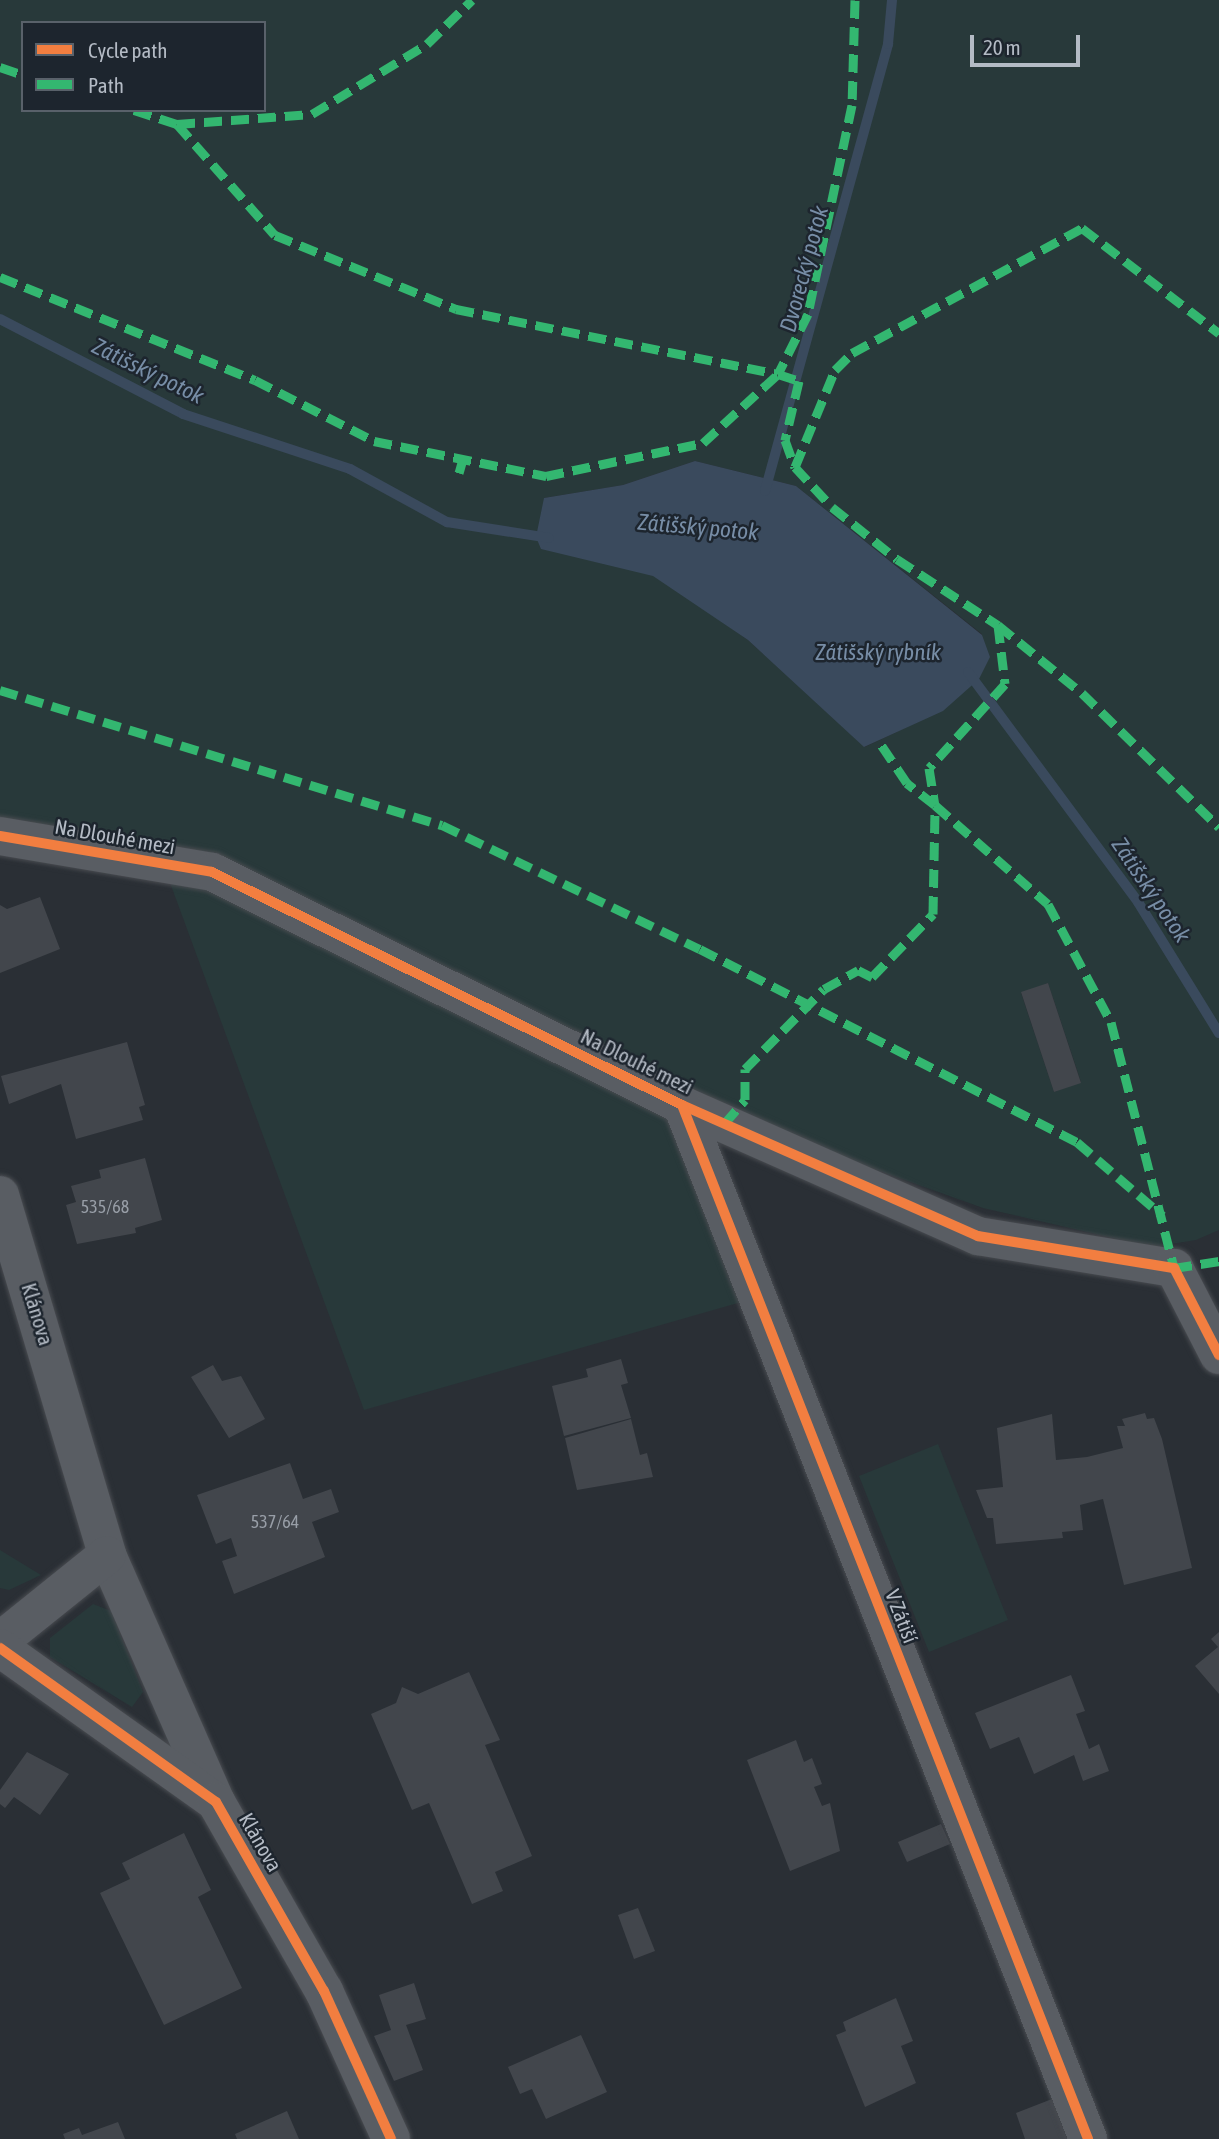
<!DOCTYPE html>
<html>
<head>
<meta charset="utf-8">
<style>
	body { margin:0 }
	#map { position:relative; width:1219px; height:2139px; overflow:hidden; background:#2a2f35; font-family:"Asap Condensed",sans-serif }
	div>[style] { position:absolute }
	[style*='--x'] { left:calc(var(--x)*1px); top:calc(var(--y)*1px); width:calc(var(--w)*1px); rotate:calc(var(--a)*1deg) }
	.green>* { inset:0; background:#28393a }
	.water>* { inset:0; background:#3a4a5d }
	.stream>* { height:10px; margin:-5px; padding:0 5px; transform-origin:5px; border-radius:5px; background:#3a4a5d }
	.building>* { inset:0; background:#42464c }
	.roads { filter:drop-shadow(0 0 2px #484b50) drop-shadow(0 0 2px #484b50) }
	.minor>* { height:38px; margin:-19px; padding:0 19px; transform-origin:19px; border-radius:19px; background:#595d63 }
	.quiet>* { height:9px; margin-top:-4.5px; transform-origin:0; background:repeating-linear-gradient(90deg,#33b770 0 18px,transparent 0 27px) }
	.cycleway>* { height:10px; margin:-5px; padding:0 5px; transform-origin:5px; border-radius:5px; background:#f27e40 }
	span { translate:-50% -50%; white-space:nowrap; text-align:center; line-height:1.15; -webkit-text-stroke:5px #1d252e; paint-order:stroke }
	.number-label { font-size:18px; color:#989ea7 }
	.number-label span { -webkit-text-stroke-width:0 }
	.street-label { font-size:21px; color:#b4bbc5 }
	.water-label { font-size:23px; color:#778da6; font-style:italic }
	.legend { position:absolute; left:21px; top:21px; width:245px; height:91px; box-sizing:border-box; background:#1d252e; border:2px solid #59616a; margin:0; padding:9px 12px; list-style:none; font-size:21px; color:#b4bbc5 }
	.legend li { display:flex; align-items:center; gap:14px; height:35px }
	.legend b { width:35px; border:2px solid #59616a }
	.scale { position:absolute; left:970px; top:35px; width:110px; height:32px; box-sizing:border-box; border:4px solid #b4bbc5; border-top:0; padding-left:9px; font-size:21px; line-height:24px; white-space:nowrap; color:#b4bbc5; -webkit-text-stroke:5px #1d252e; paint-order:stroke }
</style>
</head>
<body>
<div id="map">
	<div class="green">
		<i style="clip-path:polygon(evenodd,0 0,1219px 0,1219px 1230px,1196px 1240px,1152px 1247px,983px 1208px,821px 1150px,535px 1017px,211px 855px,0 823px,0 0,23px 23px,264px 23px,264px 110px,23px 110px,23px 23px,0 0,695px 461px,796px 486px,982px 634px,907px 727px,865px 747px,748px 640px,544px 498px,623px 485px,695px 461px,0 0,1048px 983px,1081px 1082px,1054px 1092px,1021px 993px,1048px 983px)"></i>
		<i style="clip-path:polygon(169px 880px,214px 891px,670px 1120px,745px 1301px,364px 1410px)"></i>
		<i style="clip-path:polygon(938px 1444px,1008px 1620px,929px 1652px,859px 1476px)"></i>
		<i style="clip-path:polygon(0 1550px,41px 1575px,9px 1590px,0 1588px)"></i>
		<i style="clip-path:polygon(93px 1604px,111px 1611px,143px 1692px,132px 1707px,50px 1657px,50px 1638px)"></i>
	</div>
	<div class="water">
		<i style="clip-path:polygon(695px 461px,796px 486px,982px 635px,990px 657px,979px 679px,943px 711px,864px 747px,748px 640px,653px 576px,541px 549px,536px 537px,544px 498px,623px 485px)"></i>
	</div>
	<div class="stream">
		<i style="--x:0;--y:319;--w:206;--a:27.4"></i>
		<i style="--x:183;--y:414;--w:176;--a:18.2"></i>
		<i style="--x:350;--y:469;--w:111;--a:28.7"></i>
		<i style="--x:447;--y:522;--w:103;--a:8.9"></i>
		<i style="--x:765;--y:491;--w:464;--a:-74.6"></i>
		<i style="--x:888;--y:44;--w:44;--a:-84.8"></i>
		<i style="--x:968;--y:672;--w:286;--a:53.5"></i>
		<i style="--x:1138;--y:902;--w:154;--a:58.3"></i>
	</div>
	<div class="building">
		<i style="clip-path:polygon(40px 897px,60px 949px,0 973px,0 905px,7px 909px)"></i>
		<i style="clip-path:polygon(1048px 983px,1081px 1083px,1054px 1092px,1021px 992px)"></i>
		<i style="clip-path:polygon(127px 1042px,145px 1105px,139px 1107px,143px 1120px,76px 1139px,61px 1084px,9px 1104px,1px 1076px)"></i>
		<i style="clip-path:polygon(145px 1158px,162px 1220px,135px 1228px,136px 1233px,77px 1244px,66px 1205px,76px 1202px,71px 1186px,101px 1178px,99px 1170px)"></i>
		<i style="clip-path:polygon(621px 1359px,628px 1383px,621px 1385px,631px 1418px,564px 1436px,552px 1386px,588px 1377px,586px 1369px)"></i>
		<i style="clip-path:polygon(213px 1365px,222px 1381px,241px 1376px,265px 1419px,229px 1438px,191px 1377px)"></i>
		<i style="clip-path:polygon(1145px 1413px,1147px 1419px,1154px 1418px,1162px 1439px,1192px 1568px,1124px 1585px,1103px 1499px,1080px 1505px,1083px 1530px,1062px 1532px,1063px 1538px,996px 1544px,993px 1518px,987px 1518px,976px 1490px,1003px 1487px,997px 1428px,1052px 1414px,1056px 1460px,1087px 1457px,1123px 1448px,1117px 1426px,1125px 1426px,1122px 1419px)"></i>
		<i style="clip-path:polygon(631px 1419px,640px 1455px,647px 1453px,653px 1477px,577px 1490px,565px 1438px)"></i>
		<i style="clip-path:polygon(290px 1463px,303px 1499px,331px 1489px,339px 1512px,312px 1522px,325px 1557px,234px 1594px,222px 1561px,237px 1556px,231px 1538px,216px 1544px,197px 1495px)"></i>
		<i style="clip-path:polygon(1219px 1632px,1219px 1694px,1195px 1666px,1218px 1647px,1211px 1639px)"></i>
		<i style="clip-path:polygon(469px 1672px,500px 1740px,485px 1745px,532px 1856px,495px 1872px,503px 1891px,472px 1904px,429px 1803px,412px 1810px,371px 1714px,396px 1703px,402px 1687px,418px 1694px)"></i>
		<i style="clip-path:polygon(1071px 1675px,1085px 1711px,1076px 1714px,1089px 1749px,1099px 1744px,1109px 1771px,1083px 1781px,1074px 1755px,1034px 1774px,1019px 1737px,990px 1749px,975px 1713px)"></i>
		<i style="clip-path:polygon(796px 1740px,804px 1762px,812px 1758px,822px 1784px,814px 1787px,822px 1806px,830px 1803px,840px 1851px,790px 1871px,747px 1760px)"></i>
		<i style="clip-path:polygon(27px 1752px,69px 1774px,40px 1815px,14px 1797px,5px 1808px,0 1804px,0 1790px)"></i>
		<i style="clip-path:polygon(941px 1824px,950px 1844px,907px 1862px,898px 1842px)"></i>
		<i style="clip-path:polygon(184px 1833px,211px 1890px,198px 1897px,242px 1988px,164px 2025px,100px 1893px,130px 1879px,122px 1863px)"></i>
		<i style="clip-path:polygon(638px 1908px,655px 1951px,634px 1959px,618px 1915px)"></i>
		<i style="clip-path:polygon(414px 1983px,426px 2019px,406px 2025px,423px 2070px,394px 2081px,374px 2036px,391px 2030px,379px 1995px)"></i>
		<i style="clip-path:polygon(896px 1998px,913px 2041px,901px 2046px,916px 2083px,865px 2107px,836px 2035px,846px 2031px,843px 2022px)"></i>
		<i style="clip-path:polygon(581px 2035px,607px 2092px,546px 2119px,532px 2089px,520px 2094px,508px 2067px)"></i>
		<i style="clip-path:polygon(1052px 2099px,1067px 2139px,1025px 2139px,1016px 2113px)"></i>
		<i style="clip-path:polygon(287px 2111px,299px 2139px,237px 2139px,235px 2134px)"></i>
		<i style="clip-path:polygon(118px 2122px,125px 2139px,65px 2139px,63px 2134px,79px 2128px,82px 2135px)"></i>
	</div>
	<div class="roads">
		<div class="minor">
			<i style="--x:0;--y:836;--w:215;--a:9.6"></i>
			<i style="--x:212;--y:872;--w:525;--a:26.37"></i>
			<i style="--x:682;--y:1105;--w:324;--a:23.9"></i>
			<i style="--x:978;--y:1236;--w:199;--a:9.3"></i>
			<i style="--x:1174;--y:1268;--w:98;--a:62.7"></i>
			<i style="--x:682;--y:1105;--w:1111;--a:68.56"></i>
			<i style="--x:0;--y:1195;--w:376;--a:73.4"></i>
			<i style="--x:107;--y:1555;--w:270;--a:66.2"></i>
			<i style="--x:0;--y:1641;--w:137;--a:-38.8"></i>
			<i style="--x:0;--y:1648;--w:265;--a:35.5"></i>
			<i style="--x:216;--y:1802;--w:218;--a:60.3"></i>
			<i style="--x:324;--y:1991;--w:162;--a:65.6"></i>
		</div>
	</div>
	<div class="quiet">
		<i style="--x:855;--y:0;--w:105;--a:91.6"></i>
		<i style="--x:852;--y:105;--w:214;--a:101.9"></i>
		<i style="--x:808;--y:314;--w:67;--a:116.6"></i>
		<i style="--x:778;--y:374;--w:22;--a:18"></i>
		<i style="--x:799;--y:381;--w:61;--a:103.3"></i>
		<i style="--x:785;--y:440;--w:29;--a:70"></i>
		<i style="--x:795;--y:467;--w:54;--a:47.2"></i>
		<i style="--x:832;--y:507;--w:83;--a:38.7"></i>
		<i style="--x:897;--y:559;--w:121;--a:33.2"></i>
		<i style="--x:998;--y:625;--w:59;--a:83.2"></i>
		<i style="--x:1005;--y:684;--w:113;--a:132.1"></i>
		<i style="--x:929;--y:768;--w:37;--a:81"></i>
		<i style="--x:935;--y:805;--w:150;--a:41.2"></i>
		<i style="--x:1048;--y:904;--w:134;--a:61.9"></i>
		<i style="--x:1111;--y:1022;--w:254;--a:75.6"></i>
		<i style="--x:1174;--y:1268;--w:46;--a:-8.8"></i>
		<i style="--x:0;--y:67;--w:24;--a:19"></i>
		<i style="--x:134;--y:110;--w:45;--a:18"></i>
		<i style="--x:177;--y:124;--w:135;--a:-4.2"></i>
		<i style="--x:312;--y:114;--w:135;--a:-31.3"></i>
		<i style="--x:427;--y:44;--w:63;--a:-44.4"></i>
		<i style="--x:177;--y:124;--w:148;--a:48.6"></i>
		<i style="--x:275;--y:235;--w:196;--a:22.2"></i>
		<i style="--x:456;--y:309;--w:328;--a:11.4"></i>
		<i style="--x:0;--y:277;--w:275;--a:22"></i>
		<i style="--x:255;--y:380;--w:134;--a:27.1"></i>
		<i style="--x:374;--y:441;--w:176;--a:11.5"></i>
		<i style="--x:546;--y:476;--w:160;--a:-11.9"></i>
		<i style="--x:703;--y:443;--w:102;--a:-42.6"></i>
		<i style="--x:795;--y:467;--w:105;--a:-67.6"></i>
		<i style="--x:835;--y:370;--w:24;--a:-45"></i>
		<i style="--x:852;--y:353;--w:262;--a:-28.5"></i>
		<i style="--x:1082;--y:228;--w:173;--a:37.5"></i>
		<i style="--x:459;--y:473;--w:15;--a:-74"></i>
		<i style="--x:998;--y:625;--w:108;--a:39"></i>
		<i style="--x:1082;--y:693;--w:192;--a:44.4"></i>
		<i style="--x:0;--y:690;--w:462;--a:17"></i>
		<i style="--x:442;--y:825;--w:286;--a:25.7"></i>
		<i style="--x:700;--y:949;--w:424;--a:27.1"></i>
		<i style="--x:1077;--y:1142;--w:113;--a:40.7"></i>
		<i style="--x:724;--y:1124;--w:32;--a:-49"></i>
		<i style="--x:745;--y:1100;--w:31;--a:-90"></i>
		<i style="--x:745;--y:1069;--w:112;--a:-45.4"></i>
		<i style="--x:824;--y:989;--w:39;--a:-29"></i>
		<i style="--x:858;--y:970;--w:16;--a:27"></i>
		<i style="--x:872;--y:977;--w:88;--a:-45.9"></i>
		<i style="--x:933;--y:914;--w:109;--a:-88.9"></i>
		<i style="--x:935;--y:805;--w:36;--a:-142"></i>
		<i style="--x:907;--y:783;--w:48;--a:-124"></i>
	</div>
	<div class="cycleway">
		<i style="--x:0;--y:836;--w:215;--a:9.6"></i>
		<i style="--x:212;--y:872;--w:525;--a:26.37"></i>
		<i style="--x:682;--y:1105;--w:324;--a:23.9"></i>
		<i style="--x:978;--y:1236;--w:199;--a:9.3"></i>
		<i style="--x:1174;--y:1268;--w:98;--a:62.7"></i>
		<i style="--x:682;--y:1105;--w:1111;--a:68.56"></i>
		<i style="--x:0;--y:1648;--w:265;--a:35.5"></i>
		<i style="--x:216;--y:1802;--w:218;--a:60.3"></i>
		<i style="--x:324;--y:1991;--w:162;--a:65.6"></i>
	</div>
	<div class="number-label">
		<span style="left:105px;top:1207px">535/68</span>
		<span style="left:275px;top:1522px">537/64</span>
	</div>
	<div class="street-label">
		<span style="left:115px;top:836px;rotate:10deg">Na Dlouhé mezi</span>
		<span style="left:637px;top:1061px;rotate:26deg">Na Dlouhé mezi</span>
		<span style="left:38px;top:1314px;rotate:73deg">Klánova</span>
		<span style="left:902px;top:1616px;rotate:69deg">V Zátiší</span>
		<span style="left:261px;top:1842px;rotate:60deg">Klánova</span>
	</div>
	<div class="water-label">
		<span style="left:804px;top:269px;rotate:-75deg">Dvorecký potok</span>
		<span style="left:148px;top:371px;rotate:26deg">Zátišský potok</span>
		<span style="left:698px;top:527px;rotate:5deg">Zátišský potok</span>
		<span style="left:878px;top:652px">Zátišský rybník</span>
		<span style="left:1151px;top:890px;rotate:56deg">Zátišský potok</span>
	</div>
	<ul class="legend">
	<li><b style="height:9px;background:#f27e40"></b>Cycle path</li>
	<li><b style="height:9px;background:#33b770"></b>Path</li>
	</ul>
	<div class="scale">20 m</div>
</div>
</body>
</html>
